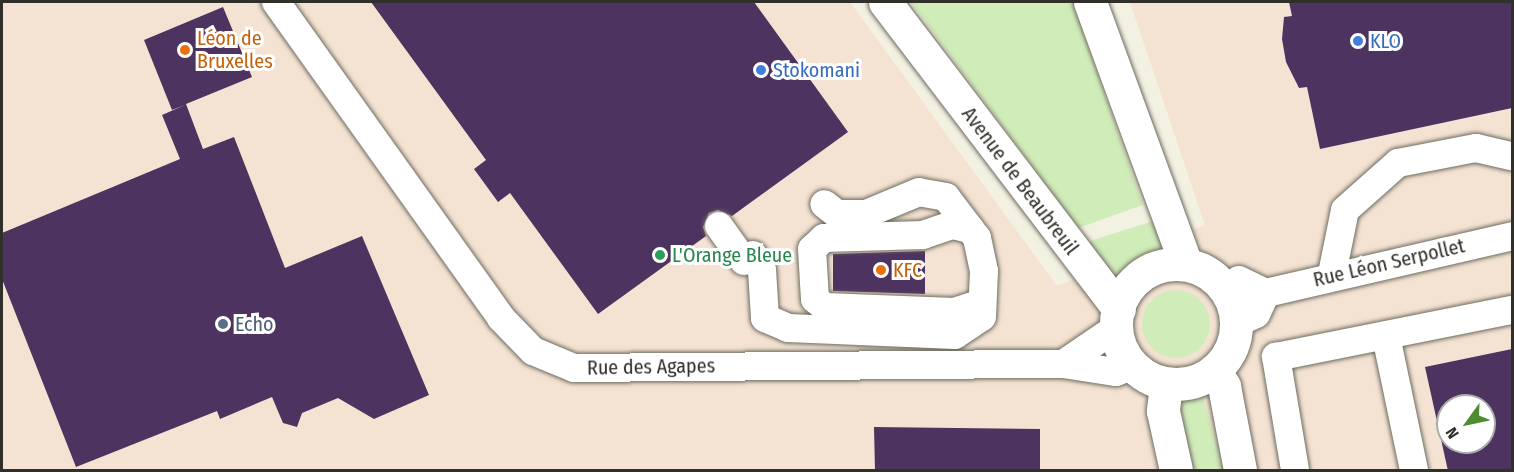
<!DOCTYPE html>
<html>
<head>
<meta charset="utf-8">
<style>
	body { margin:0 }
	#map { position:relative; width:1514px; height:472px; overflow:hidden; background:#f3f1e2; font-family:"Fira Sans Condensed",sans-serif }
	div>[style] { position:absolute }
	[style*='--x'] { left:calc(var(--x)*1px); top:calc(var(--y)*1px); width:calc(var(--w)*1px); rotate:calc(var(--a)*1deg) }
	.industrial>* { inset:0; background:#f4e3d2 }
	.green>* { inset:0; background:#d0ecb9 }
	.round { border-radius:50% }
	.building>* { inset:0; background:#4d3360 }
	.roads { filter:drop-shadow(0 0 2px #6e6c60) drop-shadow(0 0 2px #6e6c60) }
	.minor>* { height:28px; margin:-14px; padding:0 14px; transform-origin:14px; border-radius:14px; background:#fff }
	.major>* { height:33px; margin:-16.5px; padding:0 16.5px; transform-origin:16.5px; border-radius:16.5px; background:#fff }
	.major>.ring { margin:-16.5px; padding:0; box-sizing:content-box; background:none; border:33px solid #fff; border-radius:50% }
	.dots>* { width:16px; height:16px; translate:-50% -50%; box-sizing:border-box; border:3px solid #fff; border-radius:50% }
	span { translate:-50% -50%; white-space:nowrap; text-align:center; line-height:1.15; -webkit-text-stroke:6px #fff; paint-order:stroke }
	.food-label { font-size:20px; color:#c56008 }
	.left { translate:0 -50%; text-align:left }
	.shop-label { font-size:20px; color:#366cbe }
	.street-label { font-size:20px; color:#302f29 }
	.leisure-label { font-size:20px; color:#27864d }
	.service-label { font-size:20px; color:#4e5e75 }
	.frame { position:absolute; inset:0; border:3px solid #302f29; pointer-events:none }
	.north { position:absolute; left:1436px; top:394px; width:60px; height:60px; box-sizing:border-box; background:#fff; border:2px solid #acaca9; border-radius:50%; rotate:237deg; font-size:16px; font-weight:700; line-height:24px; text-align:center; color:#302f29 }
	.north::after { content:''; display:block; margin:auto; width:21px; height:27px; background:#4d8d2f; clip-path:polygon(50% 0,100% 100%,50% 72%,0 100%) }
</style>
</head>
<body>
<div id="map">
	<div class="industrial">
		<i style="clip-path:polygon(evenodd,2px 2px,850px 2px,1057px 286px,1205px 225px,1130px 2px,1512px 2px,1512px 470px,2px 470px,2px 2px,1448px 406px,1484px 406px,1484px 442px,1448px 442px,1448px 406px)"></i>
	</div>
	<div class="green">
		<i style="clip-path:polygon(911px 2px,1073px 2px,1143px 205px,1078px 228px)"></i>
		<i style="clip-path:polygon(1153px 221px,1164px 249px,1143px 255px,1117px 274px,1087px 242px)"></i>
		<i class="round" style="left:1142px;top:290px;width:68px;height:68px"></i>
		<i style="clip-path:polygon(1203px 398px,1225px 470px,1188px 470px,1174px 403px)"></i>
	</div>
	<div class="building">
		<i style="clip-path:polygon(371px 2px,754px 2px,848px 132px,732px 216px,718px 210px,709px 213px,703px 227px,706px 236px,598px 314px,510px 193px,498px 202px,474px 169px,486px 160px)"></i>
		<i style="clip-path:polygon(1289px 2px,1512px 2px,1512px 108px,1320px 149px,1307px 87px,1299px 88px,1286px 62px,1282px 39px,1284px 17px,1292px 16px)"></i>
		<i style="clip-path:polygon(223px 7px,252px 77px,186px 104px,203px 149px,234px 137px,285px 268px,362px 236px,429px 395px,374px 419px,338px 398px,302px 413px,297px 427px,283px 423px,272px 397px,220px 419px,217px 411px,76px 467px,2px 279px,2px 233px,180px 159px,162px 115px,185px 105px,172px 110px,144px 40px)"></i>
		<i style="clip-path:polygon(925px 251px,925px 294px,833px 291px,833px 254px)"></i>
		<i style="clip-path:polygon(evenodd,1512px 349px,1512px 471px,1448px 471px,1425px 367px,1512px 349px,1448px 406px,1484px 406px,1484px 442px,1448px 442px,1448px 406px)"></i>
		<i style="clip-path:polygon(874px 427px,1040px 429px,1040px 471px,875px 471px)"></i>
	</div>
	<div class="roads">
		<div class="minor">
			<i style="--x:276;--y:2;--w:388;--a:54.5"></i>
			<i style="--x:501;--y:318;--w:46;--a:45.9"></i>
			<i style="--x:533;--y:351;--w:44;--a:22.5"></i>
			<i style="--x:574;--y:368;--w:489;--a:-0.5"></i>
			<i style="--x:719;--y:226;--w:43;--a:54.5"></i>
			<i style="--x:970;--y:229;--w:18;--a:-167"></i>
			<i style="--x:952;--y:225;--w:31;--a:161"></i>
			<i style="--x:923;--y:235;--w:99;--a:178.3"></i>
			<i style="--x:824;--y:238;--w:16;--a:137"></i>
			<i style="--x:812;--y:249;--w:50;--a:86.6"></i>
			<i style="--x:815;--y:299;--w:13;--a:39"></i>
			<i style="--x:825;--y:307;--w:129;--a:2.2"></i>
			<i style="--x:954;--y:312;--w:29;--a:-18"></i>
			<i style="--x:753;--y:255;--w:17;--a:59"></i>
			<i style="--x:762;--y:270;--w:48;--a:86.4"></i>
			<i style="--x:765;--y:318;--w:25;--a:23"></i>
			<i style="--x:788;--y:328;--w:167;--a:2.4"></i>
			<i style="--x:955;--y:335;--w:32;--a:-34"></i>
			<i style="--x:982;--y:317;--w:46;--a:-87.5"></i>
			<i style="--x:984;--y:271;--w:34;--a:-102"></i>
			<i style="--x:977;--y:238;--w:51;--a:-127.1"></i>
			<i style="--x:946;--y:197;--w:27;--a:-170"></i>
			<i style="--x:919;--y:192;--w:57;--a:157.5"></i>
			<i style="--x:866;--y:214;--w:29;--a:180"></i>
			<i style="--x:837;--y:214;--w:16;--a:-142"></i>
			<i style="--x:1332;--y:274;--w:65;--a:-78.5"></i>
			<i style="--x:1345;--y:210;--w:71;--a:-41.6"></i>
			<i style="--x:1398;--y:163;--w:79;--a:-10.9"></i>
			<i style="--x:1476;--y:148;--w:37;--a:13"></i>
			<i style="--x:1224;--y:289;--w:17;--a:-31"></i>
			<i style="--x:1239;--y:280;--w:30;--a:26"></i>
			<i style="--x:1266;--y:293;--w:23;--a:115"></i>
			<i style="--x:1256;--y:314;--w:21;--a:155"></i>
			<i style="--x:1266;--y:293;--w:253;--a:-13"></i>
			<i style="--x:1116;--y:328;--w:64;--a:145.8"></i>
			<i style="--x:1063;--y:364;--w:54;--a:8.6"></i>
			<i style="--x:1116;--y:372;--w:17;--a:-21"></i>
			<i style="--x:1386;--y:336;--w:137;--a:78.2"></i>
			<i style="--x:1295;--y:470;--w:115;--a:-99.5"></i>
			<i style="--x:1276;--y:357;--w:241;--a:-11.3"></i>
		</div>
		<div class="major">
			<i style="--x:885;--y:2;--w:386;--a:52.7"></i>
			<i style="--x:1090;--y:2;--w:279;--a:69.9"></i>
			<i class="ring" style="left:1116px;top:264px;width:87px;height:87px"></i>
			<i style="--x:1215;--y:372;--w:17;--a:57"></i>
			<i style="--x:1224;--y:386;--w:86;--a:79.2"></i>
			<i style="--x:1166;--y:385;--w:26;--a:97"></i>
			<i style="--x:1163;--y:411;--w:60;--a:77.6"></i>
		</div>
	</div>
	<div class="dots">
		<i style="left:1358px;top:41px;background:#3f7fe0"></i>
		<i style="left:185px;top:50px;background:#e8710a"></i>
		<i style="left:761px;top:70px;background:#3f7fe0"></i>
		<i style="left:660px;top:255px;background:#2e9e5b"></i>
		<i style="left:881px;top:270px;background:#e8710a"></i>
		<i style="left:223px;top:324px;background:#5c6f8a"></i>
	</div>
	<div class="food-label">
		<span class="left" style="left:197px;top:50px">Léon de<br>Bruxelles</span>
		<span class="left" style="left:893px;top:270px">KFC</span>
	</div>
	<div class="shop-label">
		<span class="left" style="left:1370px;top:41px">KLO</span>
		<span class="left" style="left:773px;top:70px">Stokomani</span>
	</div>
	<div class="street-label">
		<span style="left:1020px;top:181px;rotate:53deg">Avenue de Beaubreuil</span>
		<span style="left:1389px;top:263px;rotate:-13deg">Rue Léon Serpollet</span>
		<span style="left:651px;top:367px;rotate:-1deg">Rue des Agapes</span>
	</div>
	<div class="leisure-label">
		<span class="left" style="left:672px;top:255px">L'Orange Bleue</span>
	</div>
	<div class="service-label">
		<span class="left" style="left:235px;top:324px">Echo</span>
	</div>
	<div class="frame"></div>
	<div class="north">N</div>
</div>
</body>
</html>
